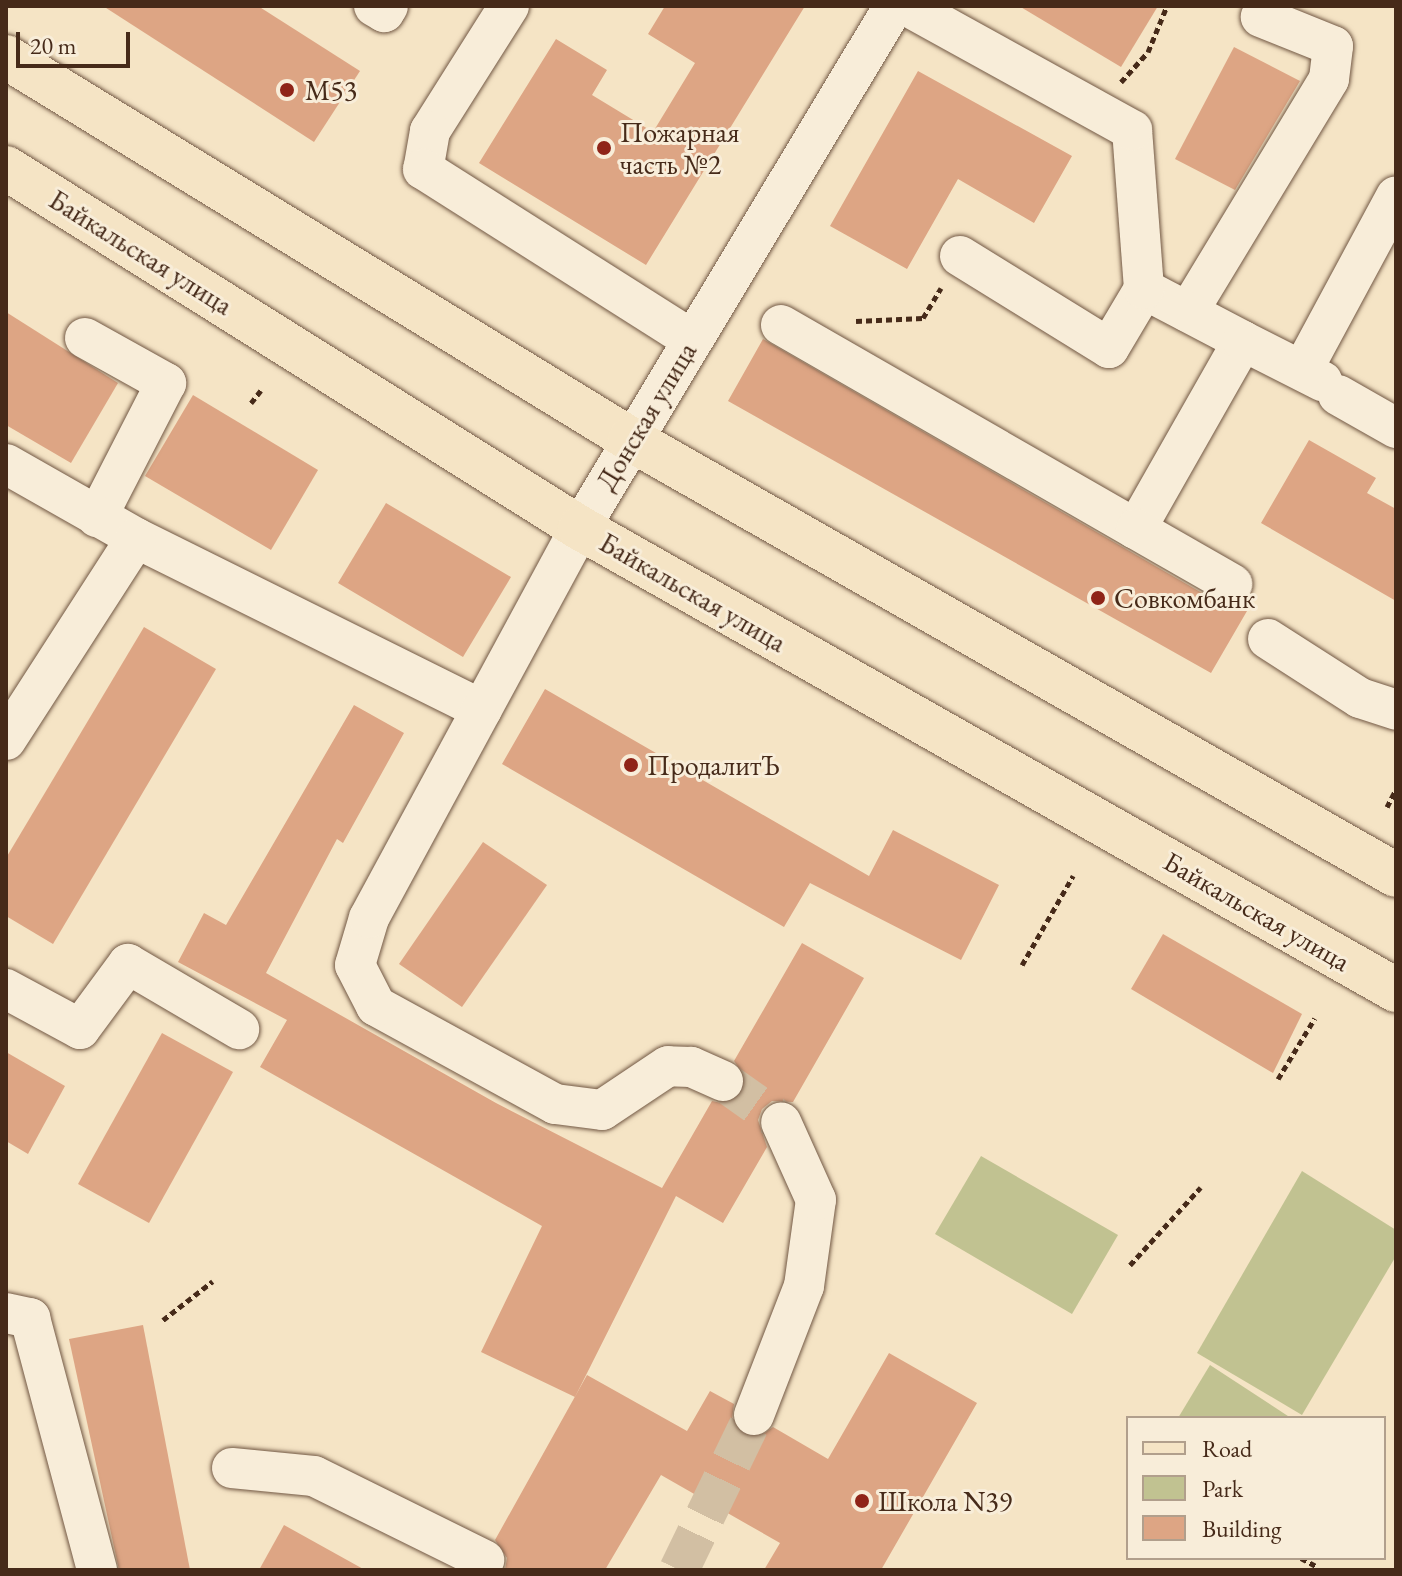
<!DOCTYPE html>
<html>
<head>
<meta charset="utf-8">
<style>
	body { margin:0 }
	#map { position:relative; width:1402px; height:1576px; overflow:hidden; background:#f5e4c5; font-family:"EB Garamond",serif }
	div>[style] { position:absolute }
	[style*='--x'] { left:calc(var(--x)*1px); top:calc(var(--y)*1px); width:calc(var(--w)*1px); rotate:calc(var(--a)*1deg) }
	.green>* { inset:0; background:#c1c291 }
	.building>* { inset:0; background:#dda584 }
	.minor-tunnel>* { height:40px; margin-top:-20px; transform-origin:0; background:repeating-linear-gradient(90deg,#d2bfa3 0 40px,transparent 0 60px) }
	.path>* { height:5px; margin-top:-2.5px; transform-origin:0; background:repeating-linear-gradient(90deg,#462a19 0 6px,transparent 0 10px) }
	.roads { filter:drop-shadow(0 0 2px #725844) drop-shadow(0 0 2px #725844) }
	.minor>* { height:40px; margin:-20px; padding:0 20px; transform-origin:20px; border-radius:20px; background:#f8edd9 }
	.major>* { height:44px; margin:-22px; padding:0 22px; transform-origin:22px; border-radius:22px; background:#f5e4c5 }
	.dots>* { width:22px; height:22px; translate:-50% -50%; box-sizing:border-box; border:4px solid #f8edd9; border-radius:50% }
	span { translate:-50% -50%; white-space:nowrap; text-align:center; line-height:1.15; -webkit-text-stroke:6px #f8edd9; paint-order:stroke }
	.poi-label { font-size:28px; color:#462a19 }
	.left { translate:0 -50%; text-align:left }
	.street-label { font-size:28px; color:#462a19 }
	.frame { position:absolute; inset:0; border:8px solid #462a19; pointer-events:none }
	.legend { position:absolute; left:1126px; top:1416px; width:260px; height:144px; box-sizing:border-box; background:#f8edd9; border:2px solid #b19f8c; margin:0; padding:10px 14px; list-style:none; font-size:24px; color:#462a19 }
	.legend li { display:flex; align-items:center; gap:16px; height:40px }
	.legend b { width:40px; border:2px solid #b19f8c }
	.scale { position:absolute; left:16px; top:32px; width:114px; height:36px; box-sizing:border-box; border:4px solid #462a19; border-top:0; padding-left:10px; font-size:24px; line-height:28px; white-space:nowrap; color:#462a19; -webkit-text-stroke:6px #f8edd9; paint-order:stroke }
</style>
</head>
<body>
<div id="map">
	<div class="green">
		<i style="clip-path:polygon(981px 1156px,1118px 1235px,1072px 1314px,935px 1234px)"></i>
		<i style="clip-path:polygon(1302px 1171px,1396px 1230px,1396px 1256px,1302px 1415px,1197px 1353px)"></i>
		<i style="clip-path:polygon(1210px 1365px,1291px 1418px,1178px 1418px)"></i>
	</div>
	<div class="building">
		<i style="clip-path:polygon(103px 6px,258px 6px,360px 71px,314px 142px)"></i>
		<i style="clip-path:polygon(665px 6px,805px 6px,646px 265px,479px 163px,556px 39px,607px 70px,592px 95px,653px 132px,695px 63px,648px 34px)"></i>
		<i style="clip-path:polygon(1019px 6px,1158px 6px,1121px 67px)"></i>
		<i style="clip-path:polygon(1234px 47px,1300px 81px,1235px 190px,1175px 159px)"></i>
		<i style="clip-path:polygon(918px 71px,1072px 156px,1034px 223px,958px 179px,907px 269px,830px 226px)"></i>
		<i style="clip-path:polygon(6px 312px,118px 383px,71px 463px,6px 425px)"></i>
		<i style="clip-path:polygon(763px 339px,1221px 604px,1247px 611px,1211px 673px,728px 401px)"></i>
		<i style="clip-path:polygon(193px 395px,318px 470px,271px 550px,145px 476px)"></i>
		<i style="clip-path:polygon(1309px 440px,1376px 478px,1367px 493px,1396px 509px,1396px 601px,1261px 523px)"></i>
		<i style="clip-path:polygon(386px 503px,511px 577px,463px 657px,338px 583px)"></i>
		<i style="clip-path:polygon(144px 627px,216px 669px,53px 944px,6px 916px,6px 858px)"></i>
		<i style="clip-path:polygon(545px 689px,869px 876px,893px 830px,999px 885px,961px 960px,810px 883px,784px 927px,502px 764px)"></i>
		<i style="clip-path:polygon(354px 705px,404px 733px,343px 843px,337px 839px,266px 973px,496px 1103px,662px 1188px,712px 1101px,726px 1104px,744px 1091px,746px 1078px,734px 1061px,802px 943px,864px 978px,793px 1102px,772px 1101px,762px 1109px,758px 1120px,767px 1147px,723px 1223px,676px 1196px,575px 1397px,481px 1352px,542px 1226px,260px 1067px,287px 1020px,178px 962px,204px 913px,226px 925px)"></i>
		<i style="clip-path:polygon(483px 842px,547px 885px,462px 1007px,399px 964px)"></i>
		<i style="clip-path:polygon(1163px 934px,1302px 1014px,1273px 1073px,1131px 989px)"></i>
		<i style="clip-path:polygon(162px 1033px,233px 1072px,149px 1223px,78px 1184px)"></i>
		<i style="clip-path:polygon(6px 1052px,65px 1086px,28px 1154px,6px 1141px)"></i>
		<i style="clip-path:polygon(143px 1325px,190px 1570px,119px 1570px,69px 1339px)"></i>
		<i style="clip-path:polygon(889px 1353px,977px 1403px,881px 1570px,764px 1570px,780px 1543px,661px 1475px,605px 1570px,505px 1570px,507px 1558px,495px 1540px,587px 1375px,687px 1431px,710px 1391px,734px 1404px,732px 1419px,745px 1436px,758px 1438px,773px 1427px,828px 1459px)"></i>
		<i style="clip-path:polygon(284px 1525px,365px 1570px,259px 1570px)"></i>
	</div>
	<div class="minor-tunnel">
		<i style="--x:723;--y:1081;--w:71;--a:35.3"></i>
		<i style="--x:679;--y:1570;--w:172;--a:-64.2"></i>
	</div>
	<div class="path">
		<i style="--x:1121;--y:82;--w:40;--a:-48"></i>
		<i style="--x:1148;--y:52;--w:50;--a:-67.6"></i>
		<i style="--x:856;--y:321;--w:67;--a:-2.6"></i>
		<i style="--x:923;--y:318;--w:35;--a:-59"></i>
		<i style="--x:251;--y:403;--w:16;--a:-52"></i>
		<i style="--x:1387;--y:807;--w:20;--a:-63"></i>
		<i style="--x:1022;--y:965;--w:103;--a:-60.2"></i>
		<i style="--x:1278;--y:1079;--w:71;--a:-58.8"></i>
		<i style="--x:1130;--y:1265;--w:105;--a:-47.7"></i>
		<i style="--x:163;--y:1320;--w:63;--a:-38"></i>
		<i style="--x:1301;--y:1558;--w:19;--a:28"></i>
	</div>
	<div class="roads">
		<div class="minor">
			<i style="--x:374;--y:6;--w:12;--a:31"></i>
			<i style="--x:384;--y:12;--w:7;--a:-56"></i>
			<i style="--x:509;--y:6;--w:148;--a:122.3"></i>
			<i style="--x:430;--y:131;--w:39;--a:100"></i>
			<i style="--x:423;--y:169;--w:319;--a:32.4"></i>
			<i style="--x:960;--y:256;--w:175;--a:31.7"></i>
			<i style="--x:1109;--y:348;--w:69;--a:-59.3"></i>
			<i style="--x:1188;--y:312;--w:272;--a:-58.8"></i>
			<i style="--x:1329;--y:79;--w:33;--a:-83"></i>
			<i style="--x:1333;--y:46;--w:78;--a:-158.1"></i>
			<i style="--x:781;--y:325;--w:409;--a:29.9"></i>
			<i style="--x:1136;--y:529;--w:216;--a:-60.4"></i>
			<i style="--x:1243;--y:341;--w:112;--a:-152.3"></i>
			<i style="--x:1144;--y:289;--w:159;--a:-94.3"></i>
			<i style="--x:1132;--y:130;--w:257;--a:-151.1"></i>
			<i style="--x:85;--y:338;--w:93;--a:29.1"></i>
			<i style="--x:166;--y:383;--w:151;--a:117.2"></i>
			<i style="--x:1243;--y:341;--w:89;--a:26.9"></i>
			<i style="--x:1303;--y:369;--w:196;--a:-61.7"></i>
			<i style="--x:1338;--y:395;--w:67;--a:29.6"></i>
			<i style="--x:6;--y:464;--w:150;--a:29.6"></i>
			<i style="--x:136;--y:538;--w:386;--a:26.4"></i>
			<i style="--x:1136;--y:529;--w:111;--a:29.8"></i>
			<i style="--x:1268;--y:639;--w:109;--a:32.7"></i>
			<i style="--x:1360;--y:698;--w:38;--a:18"></i>
			<i style="--x:6;--y:740;--w:240;--a:-57.2"></i>
			<i style="--x:6;--y:989;--w:84;--a:28.4"></i>
			<i style="--x:80;--y:1029;--w:81;--a:-53.6"></i>
			<i style="--x:128;--y:964;--w:129;--a:30.4"></i>
			<i style="--x:723;--y:1081;--w:35;--a:-156"></i>
			<i style="--x:691;--y:1067;--w:23;--a:-178"></i>
			<i style="--x:668;--y:1066;--w:79;--a:146.3"></i>
			<i style="--x:602;--y:1110;--w:47;--a:-172.7"></i>
			<i style="--x:555;--y:1104;--w:204;--a:-151.3"></i>
			<i style="--x:376;--y:1006;--w:46;--a:-117.1"></i>
			<i style="--x:355;--y:965;--w:49;--a:-73.4"></i>
			<i style="--x:369;--y:918;--w:443;--a:-61.6"></i>
			<i style="--x:580;--y:528;--w:609;--a:-58.97"></i>
			<i style="--x:6;--y:1313;--w:25;--a:12"></i>
			<i style="--x:30;--y:1318;--w:261;--a:75.1"></i>
			<i style="--x:754;--y:1415;--w:138;--a:-68.8"></i>
			<i style="--x:804;--y:1286;--w:87;--a:-82.1"></i>
			<i style="--x:816;--y:1200;--w:85;--a:-114.2"></i>
			<i style="--x:232;--y:1468;--w:82;--a:5.6"></i>
			<i style="--x:314;--y:1476;--w:190;--a:26.3"></i>
		</div>
		<div class="major">
			<i style="--x:6;--y:57;--w:732;--a:31.47"></i>
			<i style="--x:630;--y:439;--w:881;--a:29.65"></i>
			<i style="--x:6;--y:168;--w:678;--a:32.1"></i>
			<i style="--x:580;--y:528;--w:938;--a:29.52"></i>
		</div>
	</div>
	<div class="dots">
		<i style="left:287px;top:90px;background:#8f2418"></i>
		<i style="left:604px;top:148px;background:#8f2418"></i>
		<i style="left:1098px;top:598px;background:#8f2418"></i>
		<i style="left:631px;top:765px;background:#8f2418"></i>
		<i style="left:862px;top:1501px;background:#8f2418"></i>
	</div>
	<div class="poi-label">
		<span class="left" style="left:305px;top:90px">М53</span>
		<span class="left" style="left:620px;top:148px">Пожарная<br>часть №2</span>
		<span class="left" style="left:1114px;top:598px">Совкомбанк</span>
		<span class="left" style="left:647px;top:765px">ПродалитЪ</span>
		<span class="left" style="left:878px;top:1501px">Школа N39</span>
	</div>
	<div class="street-label">
		<span style="left:141px;top:252px;rotate:32deg">Байкальская улица</span>
		<span style="left:646px;top:416px;rotate:-59deg">Донская улица</span>
		<span style="left:693px;top:592px;rotate:30deg">Байкальская улица</span>
		<span style="left:1257px;top:911px;rotate:30deg">Байкальская улица</span>
	</div>
	<div class="frame"></div>
	<ul class="legend">
	<li><b style="height:10px;background:#f5e4c5"></b>Road</li>
	<li><b style="height:22px;background:#c1c291"></b>Park</li>
	<li><b style="height:22px;background:#dda584"></b>Building</li>
	</ul>
	<div class="scale">20 m</div>
</div>
</body>
</html>
